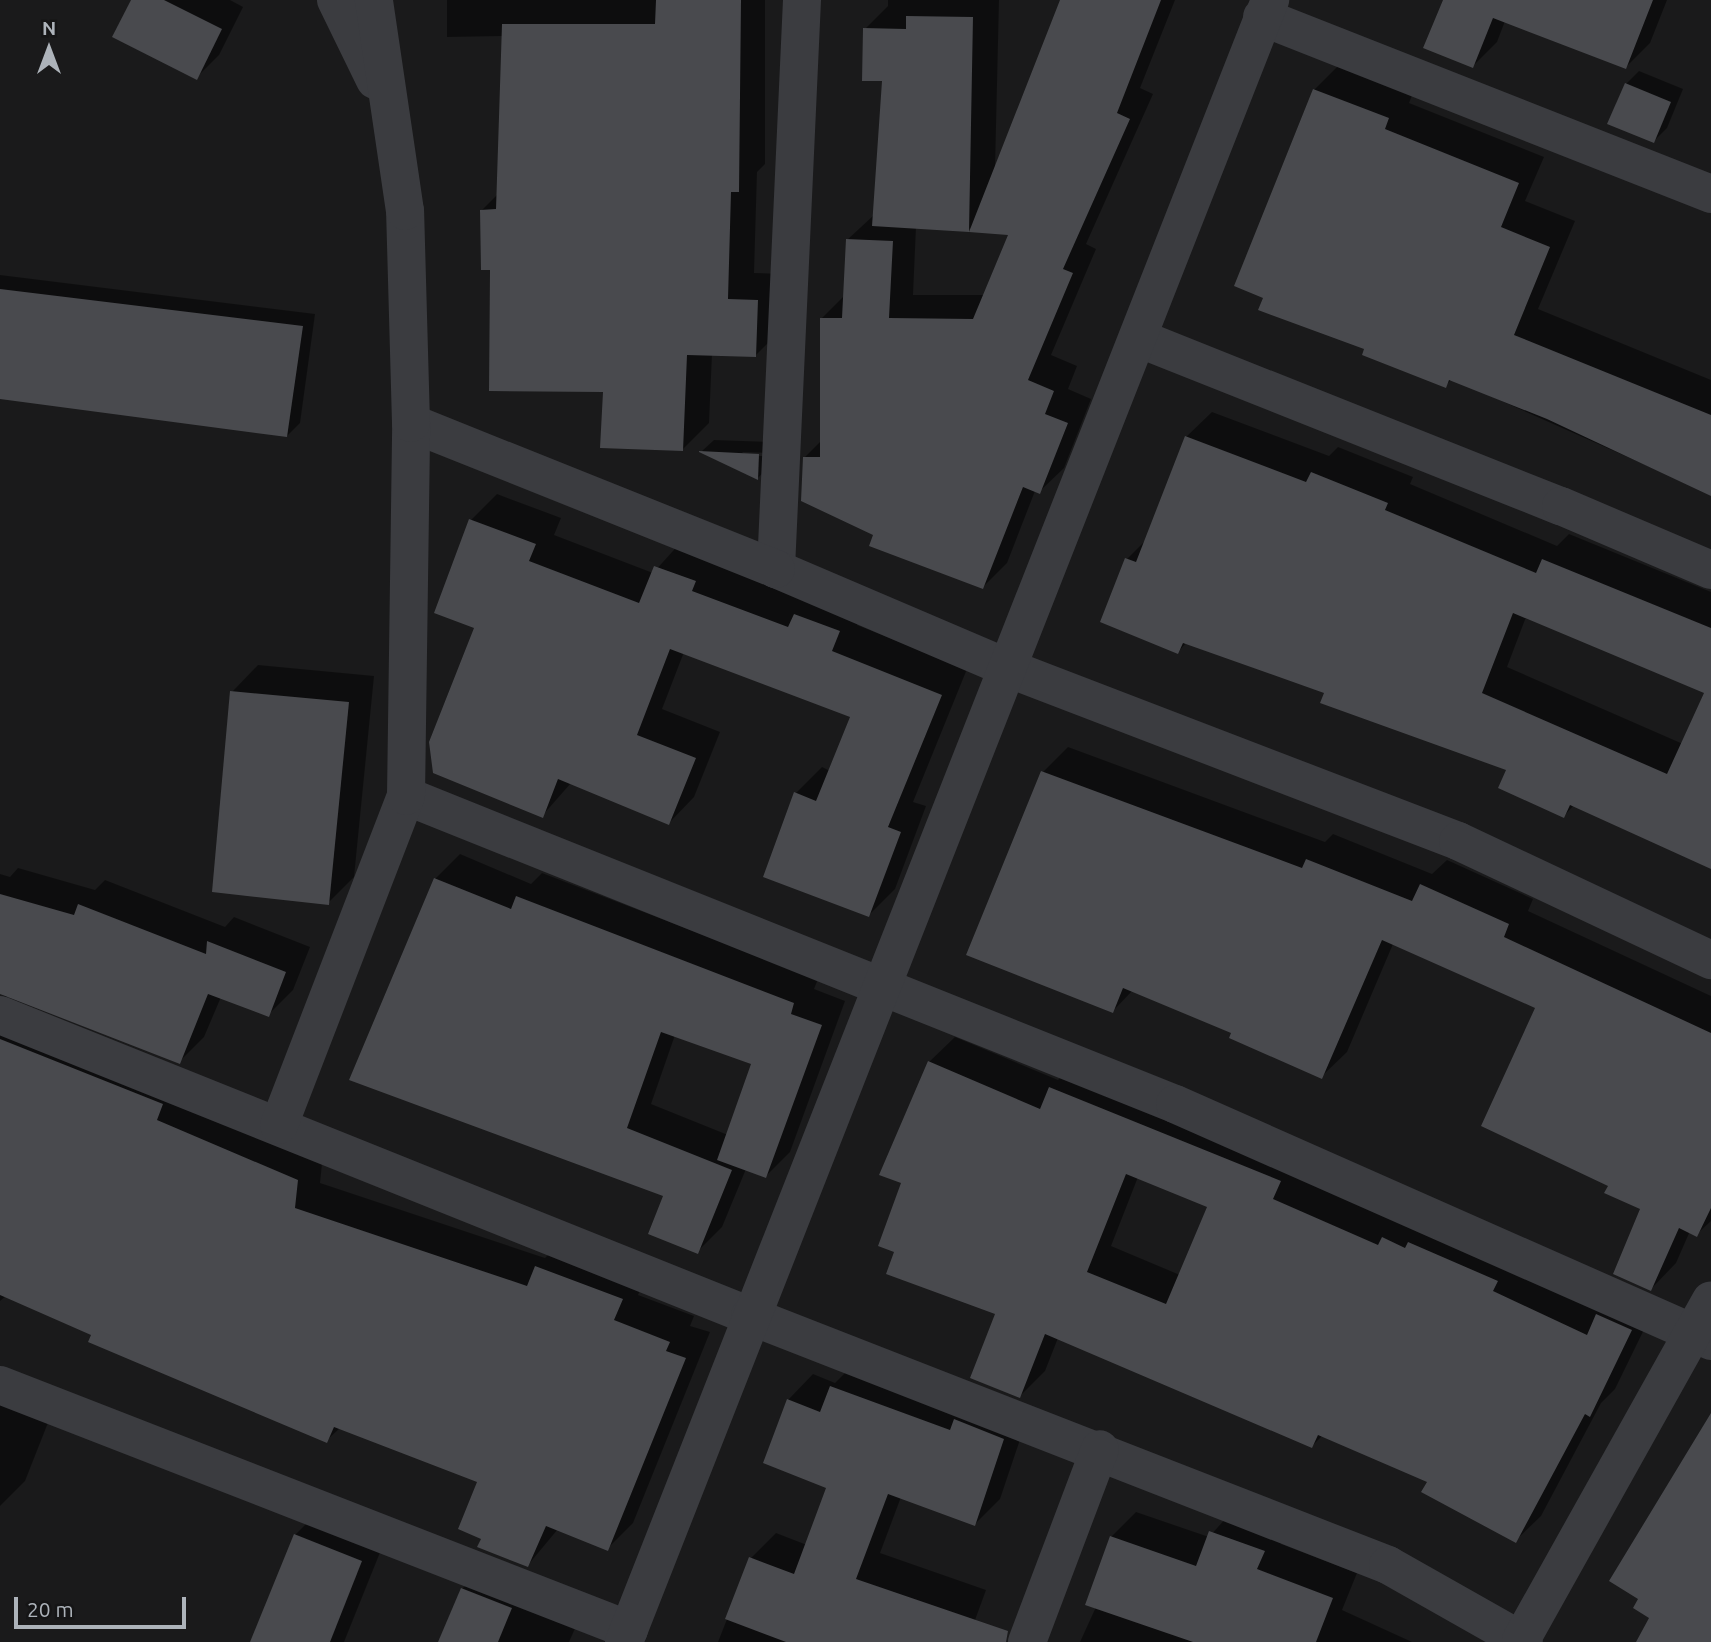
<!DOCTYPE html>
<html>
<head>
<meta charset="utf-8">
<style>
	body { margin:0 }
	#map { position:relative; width:1711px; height:1642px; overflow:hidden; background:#1a1a1b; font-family:Ubuntu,sans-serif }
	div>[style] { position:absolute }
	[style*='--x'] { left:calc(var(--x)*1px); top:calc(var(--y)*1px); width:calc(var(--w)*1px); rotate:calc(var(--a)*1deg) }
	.shadow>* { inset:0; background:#0007 }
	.building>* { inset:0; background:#494a4e }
	.street>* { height:38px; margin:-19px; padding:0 19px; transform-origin:19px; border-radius:19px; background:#3b3c40 }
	span { translate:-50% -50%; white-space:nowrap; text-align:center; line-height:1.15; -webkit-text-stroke:5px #151516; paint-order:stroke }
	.north { position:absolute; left:14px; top:14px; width:70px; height:70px; -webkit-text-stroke:5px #151516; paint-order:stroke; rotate:0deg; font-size:19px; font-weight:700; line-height:28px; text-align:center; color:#adb3ba }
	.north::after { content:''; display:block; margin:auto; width:24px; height:32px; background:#adb3ba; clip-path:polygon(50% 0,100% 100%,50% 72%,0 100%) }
	.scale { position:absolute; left:14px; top:1597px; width:172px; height:32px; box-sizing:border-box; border:4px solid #adb3ba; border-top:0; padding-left:9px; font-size:21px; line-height:24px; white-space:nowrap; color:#adb3ba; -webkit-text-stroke:5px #151516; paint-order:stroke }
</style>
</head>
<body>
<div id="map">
	<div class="shadow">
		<i style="clip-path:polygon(133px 0,230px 0,243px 7px,219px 55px,197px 77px)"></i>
		<i style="clip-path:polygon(447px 0,765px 0,765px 164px,757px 172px,754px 273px,783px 274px,782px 329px,756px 355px,712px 354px,709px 423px,683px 449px,604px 390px,492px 268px,482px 210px,498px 194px,503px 36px,447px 37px)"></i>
		<i style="clip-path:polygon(evenodd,888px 0,999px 0,995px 169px,1062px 0,1175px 0,1140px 88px,1153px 94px,1086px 244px,1096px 249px,1051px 355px,1077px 366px,1068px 389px,1091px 399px,1064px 468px,1039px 492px,1035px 491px,1007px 563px,983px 587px,876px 535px,805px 457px,822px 440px,822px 318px,844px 296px,847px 240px,874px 215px,884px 80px,865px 29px,888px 6px,888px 0,974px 225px,1011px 233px,985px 295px,913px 295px,916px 227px,968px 230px,974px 225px)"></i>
		<i style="clip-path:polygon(1445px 0,1667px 0,1650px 43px,1626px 67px,1505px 21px,1497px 42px,1473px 66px)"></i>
		<i style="clip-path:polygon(1340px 64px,1413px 93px,1409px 103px,1544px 157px,1525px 201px,1575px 221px,1538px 309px,1711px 380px,1711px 494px,1452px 379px,1445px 386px,1367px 348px,1314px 90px)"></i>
		<i style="clip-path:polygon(1639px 71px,1683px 89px,1667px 128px,1654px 141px,1626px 84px)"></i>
		<i style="clip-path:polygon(0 275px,315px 314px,300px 423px,287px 436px,0 398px)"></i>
		<i style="clip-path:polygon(evenodd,1212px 412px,1329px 456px,1338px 447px,1413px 477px,1410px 484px,1557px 546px,1569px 534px,1711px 592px,1711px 867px,1574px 805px,1564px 816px,1508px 769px,1326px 692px,1187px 642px,1178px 652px,1127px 559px,1146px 540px,1186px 437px,1212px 412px,1526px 617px,1706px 692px,1683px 744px,1507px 667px,1526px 617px)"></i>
		<i style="clip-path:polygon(evenodd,714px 440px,772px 442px,770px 465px,758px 478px,702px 451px,714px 440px,742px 452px,768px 453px,768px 456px,746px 456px,742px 452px)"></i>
		<i style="clip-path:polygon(497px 494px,561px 518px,554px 535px,653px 573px,682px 541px,865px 605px,857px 625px,967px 669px,913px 802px,926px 806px,895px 889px,869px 915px,796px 793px,822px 767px,830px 771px,853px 716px,684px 652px,662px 709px,720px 732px,694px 797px,669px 823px,571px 783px,542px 816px,434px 772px,430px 742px,477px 627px,471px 520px)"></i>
		<i style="clip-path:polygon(258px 665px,374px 676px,354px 877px,328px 903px,232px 692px)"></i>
		<i style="clip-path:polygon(1068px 747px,1325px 842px,1333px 834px,1432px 874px,1447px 860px,1533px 899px,1528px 911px,1711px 996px,1711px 1221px,1697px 1234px,1690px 1231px,1676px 1263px,1651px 1289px,1642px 1209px,1610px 1185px,1538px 1008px,1393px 944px,1347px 1052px,1321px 1077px,1233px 1032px,1133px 990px,1113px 1011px,1043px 772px)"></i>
		<i style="clip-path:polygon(evenodd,460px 854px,531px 884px,542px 873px,818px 979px,814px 989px,845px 1001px,790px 1152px,766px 1176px,746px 1169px,722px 1227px,697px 1252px,666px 1195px,435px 879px,460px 854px,675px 1035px,753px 1063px,728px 1135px,651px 1104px,675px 1035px)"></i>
		<i style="clip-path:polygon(18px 868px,95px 890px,105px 880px,225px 927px,234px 917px,310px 947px,293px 990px,268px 1015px,221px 997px,204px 1037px,179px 1062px,8px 993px,0 994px,0 874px,10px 877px)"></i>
		<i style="clip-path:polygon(5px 994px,17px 1010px,323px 1154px,320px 1183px,545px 1258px,562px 1241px,647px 1274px,638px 1295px,694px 1316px,690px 1326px,710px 1332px,633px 1523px,607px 1549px,558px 1529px,528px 1565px,483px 1538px,479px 1481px,340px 1428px,327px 1440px,6px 1296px,0 1301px,0 999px)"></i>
		<i style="clip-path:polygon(evenodd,955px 1037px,1058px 1080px,1075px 1062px,1656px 1305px,1615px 1389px,1601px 1403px,1541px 1516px,1515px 1541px,1429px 1481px,1323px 1435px,1312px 1446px,1058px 1338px,1045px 1371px,1020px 1396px,997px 1312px,896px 1251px,903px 1182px,929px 1062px,955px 1037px,1138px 1177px,1210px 1206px,1180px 1275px,1111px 1246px,1138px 1177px)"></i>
		<i style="clip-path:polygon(857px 1361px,1029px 1413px,1000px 1499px,975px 1524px,901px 1497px,880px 1553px,986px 1590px,967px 1642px,718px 1642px,751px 1558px,776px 1533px,807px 1545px,828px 1487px,788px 1400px,813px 1374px,835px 1383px)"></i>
		<i style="clip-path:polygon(0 1382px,55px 1405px,25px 1481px,0 1506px)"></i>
		<i style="clip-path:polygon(1236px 1507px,1289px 1526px,1281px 1544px,1357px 1573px,1342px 1610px,1412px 1642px,1080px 1642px,1096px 1607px,1111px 1537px,1136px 1512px,1209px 1537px)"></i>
		<i style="clip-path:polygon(322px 1508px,387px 1535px,344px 1642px,252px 1642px,295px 1535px)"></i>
		<i style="clip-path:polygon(488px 1563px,581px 1615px,569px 1642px,440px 1642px,462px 1589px)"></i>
	</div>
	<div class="building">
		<i style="clip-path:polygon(131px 0,164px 0,222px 29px,197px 80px,112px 37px)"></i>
		<i style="clip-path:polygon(656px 0,741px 0,739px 192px,731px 192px,728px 299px,758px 300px,756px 357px,687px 355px,683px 451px,600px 448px,603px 392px,489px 391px,490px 270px,481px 270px,480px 210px,496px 209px,502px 24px,655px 24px)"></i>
		<i style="clip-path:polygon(1060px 0,1161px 0,1117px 113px,1130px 119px,1063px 269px,1073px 273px,1028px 380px,1054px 391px,1045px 414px,1068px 423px,1040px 494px,1023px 487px,983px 589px,869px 546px,873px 535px,801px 501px,803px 457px,820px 457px,820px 318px,842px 318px,846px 239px,893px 241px,889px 318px,973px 319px,1008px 235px,969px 232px)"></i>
		<i style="clip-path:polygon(1443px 0,1653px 0,1626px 69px,1493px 18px,1473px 68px,1423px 48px)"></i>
		<i style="clip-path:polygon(906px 16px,973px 17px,969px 232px,872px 226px,882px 81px,862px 81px,863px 28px,906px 29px)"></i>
		<i style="clip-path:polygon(1625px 83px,1671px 102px,1654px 143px,1607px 124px)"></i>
		<i style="clip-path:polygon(1313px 89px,1389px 118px,1385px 129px,1519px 183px,1501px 227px,1550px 247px,1514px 335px,1711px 415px,1711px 496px,1547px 419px,1449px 380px,1446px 388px,1362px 355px,1364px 349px,1258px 310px,1263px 298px,1234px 286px)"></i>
		<i style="clip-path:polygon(0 289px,303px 326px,287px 437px,0 399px)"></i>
		<i style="clip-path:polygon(evenodd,1185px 436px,1306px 482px,1311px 472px,1388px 503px,1385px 510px,1536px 573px,1542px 559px,1711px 628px,1711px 869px,1570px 805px,1564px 818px,1498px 788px,1506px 770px,1320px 703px,1324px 693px,1183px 643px,1178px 654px,1100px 622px,1125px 558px,1136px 562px,1185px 436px,1513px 613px,1704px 693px,1667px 774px,1482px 693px,1513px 613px)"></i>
		<i style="clip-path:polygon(699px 451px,759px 454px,758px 480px,699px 452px)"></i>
		<i style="clip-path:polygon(469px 519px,536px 544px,529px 561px,639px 603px,654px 566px,696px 581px,692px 591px,788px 627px,794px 614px,840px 631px,832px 651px,942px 695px,888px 827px,901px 832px,869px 917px,763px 877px,794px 792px,816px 801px,850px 717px,670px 649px,637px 735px,696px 758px,669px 825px,558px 779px,543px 818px,433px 773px,429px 742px,474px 628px,434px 613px)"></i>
		<i style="clip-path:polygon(230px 691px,349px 702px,329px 905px,212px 892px)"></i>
		<i style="clip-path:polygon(1041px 771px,1302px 868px,1306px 859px,1412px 901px,1420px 884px,1509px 924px,1504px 937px,1711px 1033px,1711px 1208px,1697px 1237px,1679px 1228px,1651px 1291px,1613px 1274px,1640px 1209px,1604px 1193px,1608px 1186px,1481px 1126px,1535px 1008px,1382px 940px,1322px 1079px,1229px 1038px,1231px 1033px,1123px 988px,1113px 1013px,966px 955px)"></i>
		<i style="clip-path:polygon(434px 878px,511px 909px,516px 896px,794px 1003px,791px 1014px,822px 1025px,766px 1178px,717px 1160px,751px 1064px,661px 1032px,627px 1128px,732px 1170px,698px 1254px,648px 1234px,663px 1196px,349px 1080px)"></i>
		<i style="clip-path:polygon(0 894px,74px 915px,78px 904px,206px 954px,207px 941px,286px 972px,269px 1017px,208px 994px,180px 1064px,0 994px)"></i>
		<i style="clip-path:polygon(0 1039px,163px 1104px,157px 1120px,298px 1180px,295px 1208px,527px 1286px,535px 1266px,623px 1299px,614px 1320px,670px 1342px,666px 1351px,686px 1358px,608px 1551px,546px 1526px,528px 1567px,477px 1547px,481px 1539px,458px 1529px,477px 1482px,334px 1427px,327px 1443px,88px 1342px,91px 1335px,0 1295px)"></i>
		<i style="clip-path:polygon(evenodd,928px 1061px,1040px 1109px,1049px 1087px,1281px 1181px,1273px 1199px,1378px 1245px,1382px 1237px,1405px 1248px,1408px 1242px,1498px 1281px,1493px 1291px,1587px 1335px,1596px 1314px,1632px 1330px,1590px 1417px,1585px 1414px,1516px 1543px,1421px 1492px,1427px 1482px,1318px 1435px,1312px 1448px,1045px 1334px,1020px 1398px,970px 1378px,995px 1314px,886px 1274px,894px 1252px,878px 1246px,901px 1183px,879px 1175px,928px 1061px,1126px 1174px,1207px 1207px,1166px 1304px,1087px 1272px,1126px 1174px)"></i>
		<i style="clip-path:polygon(830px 1386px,950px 1430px,954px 1419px,1004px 1439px,975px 1526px,888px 1494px,856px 1579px,1008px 1631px,1006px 1642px,786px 1642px,725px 1619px,749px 1557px,794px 1574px,826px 1488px,763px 1463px,787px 1399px,820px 1412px)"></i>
		<i style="clip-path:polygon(1711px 1413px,1711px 1642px,1636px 1642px,1649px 1618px,1633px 1608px,1638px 1599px,1609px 1581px)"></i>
		<i style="clip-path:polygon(1209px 1531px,1265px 1551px,1257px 1569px,1333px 1598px,1316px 1642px,1193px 1642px,1085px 1605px,1110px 1536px,1196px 1566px)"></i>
		<i style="clip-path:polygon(294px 1534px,362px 1561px,330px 1642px,250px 1642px)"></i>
		<i style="clip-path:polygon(461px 1588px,512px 1608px,498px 1642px,438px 1642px)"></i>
	</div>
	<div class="street">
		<i style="--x:336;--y:0;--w:89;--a:64"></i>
		<i style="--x:802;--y:0;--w:570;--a:92.62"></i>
		<i style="--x:776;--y:569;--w:254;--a:23.1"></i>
		<i style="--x:1010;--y:669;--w:480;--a:21"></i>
		<i style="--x:1458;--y:841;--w:280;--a:25.2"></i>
		<i style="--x:1262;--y:17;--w:483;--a:21.5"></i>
		<i style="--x:1138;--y:338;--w:455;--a:21.7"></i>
		<i style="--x:1561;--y:506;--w:163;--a:23.1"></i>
		<i style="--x:411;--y:423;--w:393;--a:21.8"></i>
		<i style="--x:406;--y:796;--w:828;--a:21.83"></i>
		<i style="--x:1175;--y:1104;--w:586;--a:23.85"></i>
		<i style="--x:0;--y:1015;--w:808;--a:21.87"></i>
		<i style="--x:750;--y:1316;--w:685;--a:21.32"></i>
		<i style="--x:1388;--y:1565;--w:156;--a:29.5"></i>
		<i style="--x:279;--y:1125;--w:353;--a:-68.9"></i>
		<i style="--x:406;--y:796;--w:373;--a:-89.2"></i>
		<i style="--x:411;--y:423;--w:212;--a:-91.6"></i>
		<i style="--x:405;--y:211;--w:213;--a:-98.4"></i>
		<i style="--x:0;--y:1385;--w:675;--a:21.28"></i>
		<i style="--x:1521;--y:1640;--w:389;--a:-60.8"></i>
		<i style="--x:624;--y:1642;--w:1765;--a:-68.52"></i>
		<i style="--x:1027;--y:1642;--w:206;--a:-69.3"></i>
	</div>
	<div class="north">N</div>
	<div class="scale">20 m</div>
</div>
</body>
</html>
